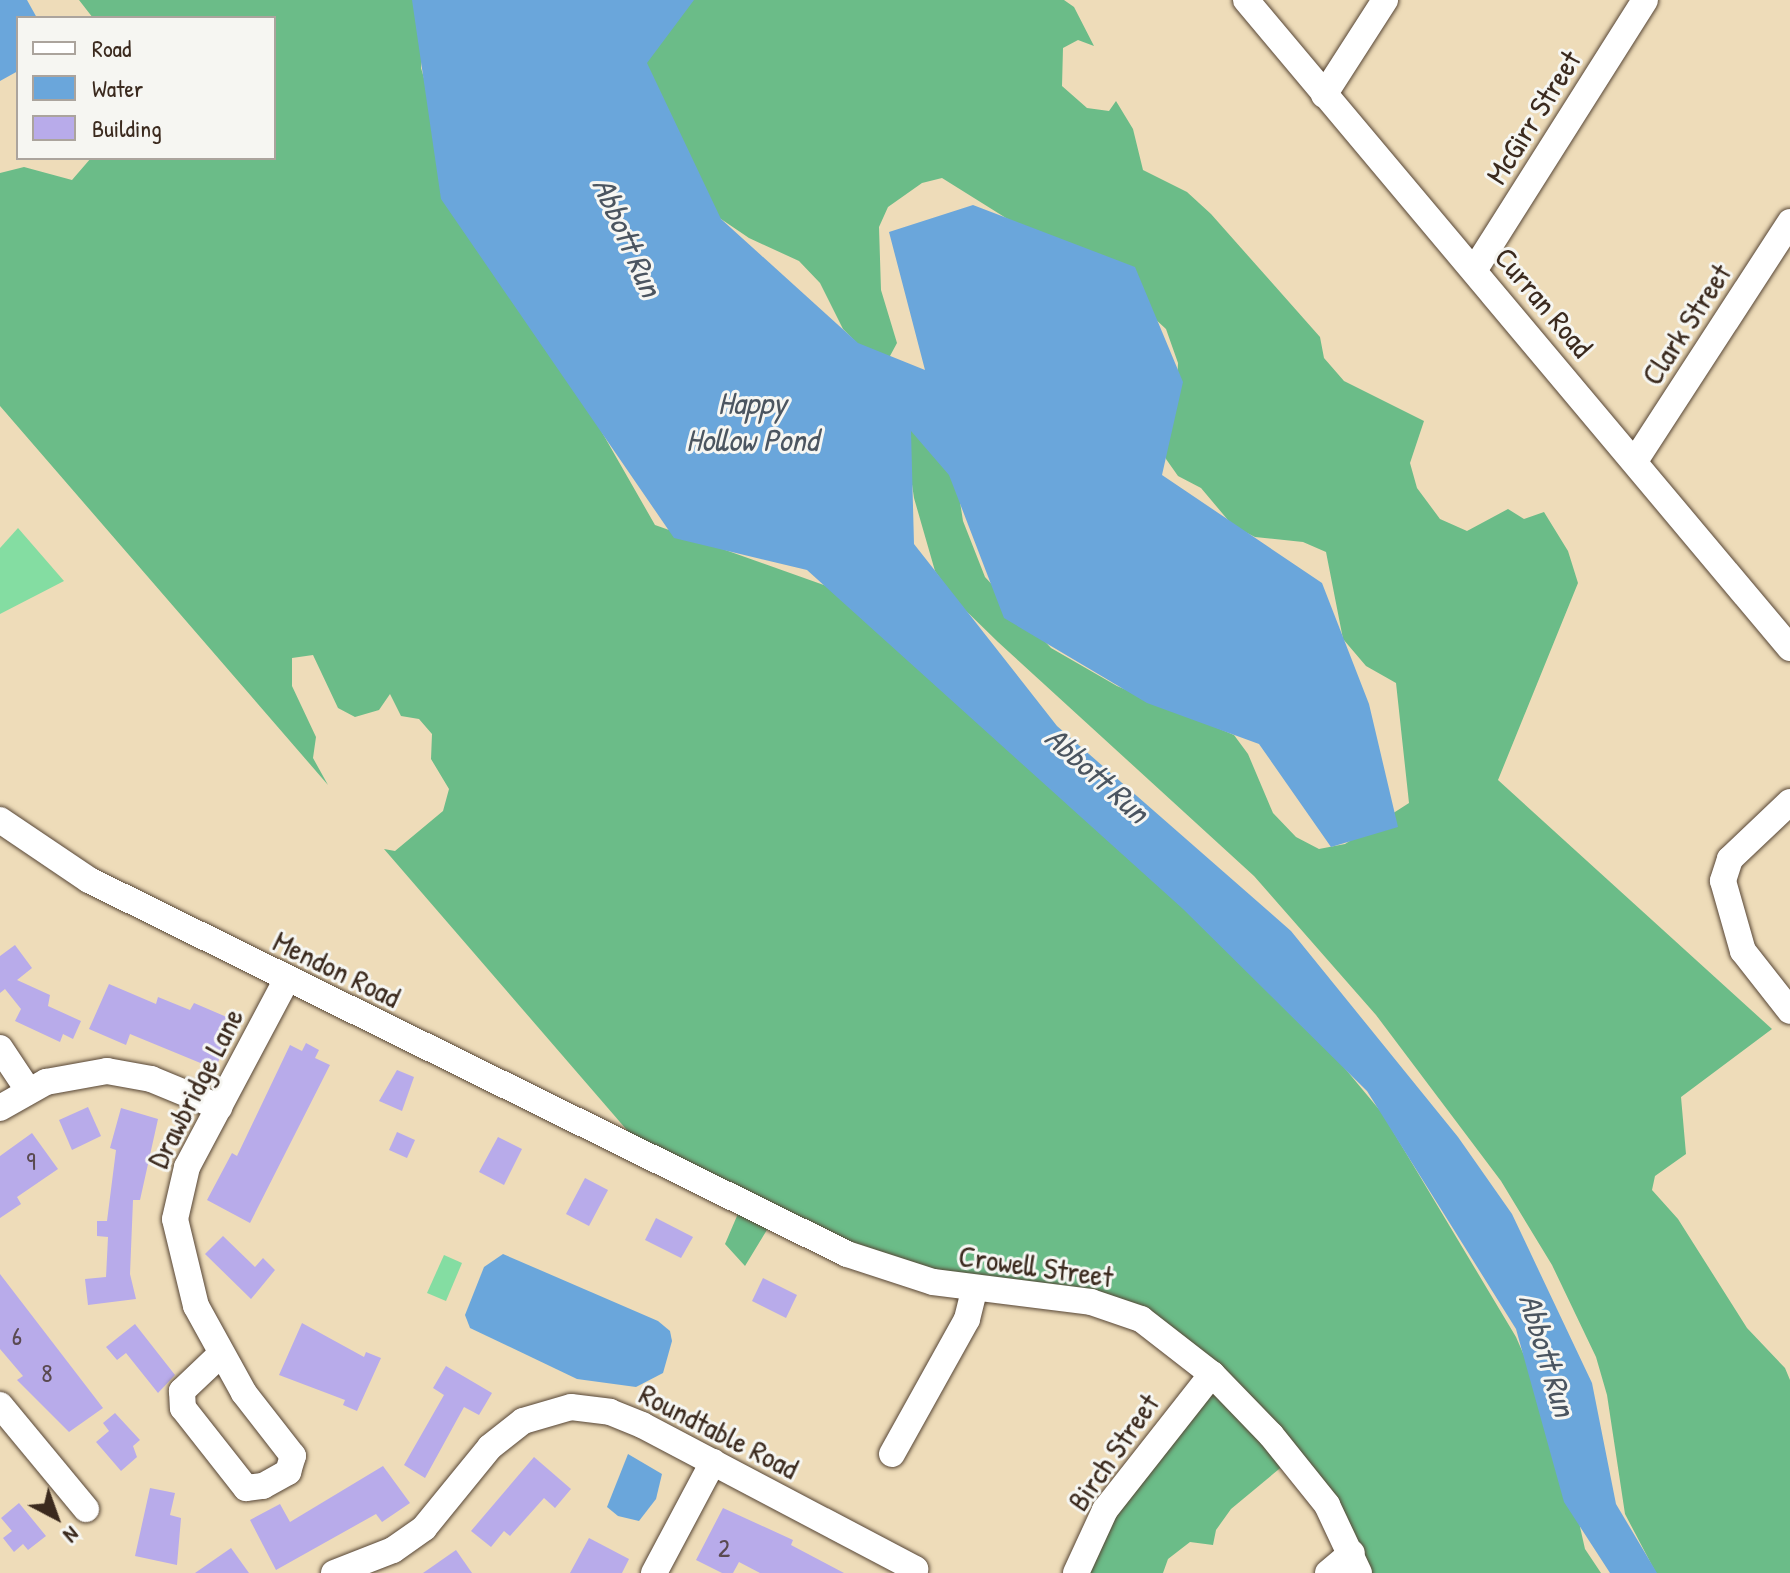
<!DOCTYPE html>
<html>
<head>
<meta charset="utf-8">
<style>
	body { margin:0 }
	#map { position:relative; width:1790px; height:1573px; overflow:hidden; background:#eedcb9; font-family:"Patrick Hand",sans-serif }
	div>[style] { position:absolute }
	[style*='--x'] { left:calc(var(--x)*1px); top:calc(var(--y)*1px); width:calc(var(--w)*1px); rotate:calc(var(--a)*1deg) }
	.green>* { inset:0; background:#84dda2 }
	.forest>* { inset:0; background:#6bbc88 }
	.water>* { inset:0; background:#6aa6db }
	.building>* { inset:0; background:#b8abea }
	.roads { filter:drop-shadow(0 0 2px #564535) drop-shadow(0 0 2px #564535) }
	.minor>* { height:26px; margin:-13px; padding:0 13px; transform-origin:13px; border-radius:13px; background:#fff }
	span { translate:-50% -50%; white-space:nowrap; text-align:center; line-height:1.15; -webkit-text-stroke:6px #f6f6f2; paint-order:stroke }
	.number-label { font-size:26px; color:#5a4a51 }
	.number-label span { -webkit-text-stroke-width:0 }
	.street-label { font-size:30px; color:#3b2a1e }
	.water-label { font-size:32px; color:#4b5560; font-style:italic }
	.legend { position:absolute; left:16px; top:16px; width:260px; height:144px; box-sizing:border-box; background:#f6f6f2; border:2px solid #aba49d; margin:0; padding:10px 14px; list-style:none; font-size:24px; color:#3b2a1e }
	.legend li { display:flex; align-items:center; gap:16px; height:40px }
	.legend b { width:40px; border:2px solid #aba49d }
	.north { position:absolute; left:16px; top:1477px; width:80px; height:80px; -webkit-text-stroke:6px #f6f6f2; paint-order:stroke; rotate:139deg; font-size:22px; font-weight:700; line-height:32px; text-align:center; color:#3b2a1e }
	.north::after { content:''; display:block; margin:auto; width:28px; height:36px; background:#3b2a1e; clip-path:polygon(50% 0,100% 100%,50% 72%,0 100%) }
</style>
</head>
<body>
<div id="map">
	<div class="green">
		<i style="clip-path:polygon(18px 528px,64px 581px,0 614px,0 548px)"></i>
		<i style="clip-path:polygon(444px 1255px,462px 1263px,446px 1301px,427px 1293px)"></i>
	</div>
	<div class="forest">
		<i style="clip-path:polygon(79px 0,427px 0,421px 68px,436px 119px,548px 338px,655px 525px,835px 589px,1288px 1000px,1382px 1113px,1516px 1337px,1560px 1438px,1585px 1549px,1601px 1573px,1359px 1573px,1290px 1460px,1231px 1509px,1216px 1530px,1213px 1545px,1190px 1542px,1168px 1559px,1163px 1573px,1078px 1573px,1197px 1371px,1160px 1329px,977px 1288px,773px 1220px,745px 1266px,725px 1244px,743px 1202px,645px 1151px,384px 849px,395px 851px,443px 811px,449px 789px,431px 759px,432px 734px,419px 719px,401px 716px,390px 694px,379px 710px,355px 717px,338px 708px,313px 655px,292px 658px,292px 686px,316px 737px,313px 758px,328px 785px,0 406px,0 173px,24px 167px,72px 180px,91px 158px,274px 158px,274px 18px,93px 18px)"></i>
		<i style="clip-path:polygon(667px 0,1064px 0,1074px 7px,1094px 46px,1078px 40px,1063px 48px,1062px 86px,1087px 108px,1109px 111px,1116px 101px,1133px 129px,1143px 170px,1187px 192px,1211px 214px,1320px 337px,1324px 358px,1344px 381px,1424px 421px,1410px 463px,1417px 488px,1440px 519px,1467px 531px,1508px 509px,1524px 519px,1544px 512px,1568px 551px,1578px 583px,1498px 780px,1772px 1029px,1681px 1097px,1686px 1154px,1655px 1176px,1652px 1190px,1678px 1219px,1747px 1328px,1785px 1368px,1790px 1380px,1790px 1573px,1656px 1573px,1625px 1514px,1607px 1395px,1596px 1357px,1552px 1265px,1501px 1181px,1376px 1015px,1254px 876px,998px 642px,957px 602px,935px 571px,914px 498px,903px 423px,906px 398px,958px 489px,963px 521px,985px 577px,1051px 648px,1117px 686px,1234px 735px,1248px 754px,1273px 813px,1296px 837px,1319px 849px,1345px 844px,1409px 803px,1396px 683px,1366px 666px,1343px 639px,1326px 552px,1303px 542px,1255px 537px,1233px 526px,1201px 488px,1178px 476px,1166px 459px,1162px 431px,1177px 385px,1178px 363px,1166px 329px,1128px 294px,942px 178px,922px 183px,888px 207px,879px 227px,881px 290px,897px 343px,890px 356px,875px 361px,843px 329px,820px 283px,799px 261px,749px 238px,718px 217px,637px 49px)"></i>
	</div>
	<div class="water">
		<i style="clip-path:polygon(0 0,27px 0,37px 18px,18px 18px,18px 71px,0 81px)"></i>
		<i style="clip-path:polygon(412px 0,694px 0,647px 63px,721px 219px,858px 343px,925px 370px,889px 232px,973px 205px,1135px 267px,1183px 382px,1162px 475px,1322px 583px,1369px 704px,1398px 827px,1331px 847px,1259px 744px,1147px 703px,1004px 618px,949px 475px,911px 431px,914px 544px,1057px 726px,1291px 931px,1458px 1137px,1512px 1214px,1592px 1383px,1616px 1504px,1657px 1573px,1610px 1573px,1564px 1502px,1516px 1329px,1367px 1091px,1183px 909px,807px 570px,674px 538px,441px 199px)"></i>
		<i style="clip-path:polygon(503px 1254px,658px 1321px,670px 1331px,672px 1341px,663px 1373px,636px 1387px,577px 1379px,470px 1328px,465px 1315px,484px 1267px)"></i>
		<i style="clip-path:polygon(628px 1454px,662px 1474px,656px 1499px,639px 1521px,618px 1516px,607px 1507px)"></i>
	</div>
	<div class="building">
		<i style="clip-path:polygon(15px 945px,32px 968px,17px 980px,50px 995px,48px 1006px,81px 1021px,73px 1039px,63px 1034px,60px 1042px,15px 1021px,21px 1009px,5px 989px,0 993px,0 956px)"></i>
		<i style="clip-path:polygon(109px 984px,156px 1004px,158px 997px,190px 1010px,194px 1003px,236px 1021px,215px 1069px,130px 1034px,126px 1045px,89px 1029px)"></i>
		<i style="clip-path:polygon(306px 1043px,319px 1050px,315px 1058px,330px 1065px,250px 1223px,207px 1200px,232px 1153px,237px 1156px,290px 1045px,302px 1051px)"></i>
		<i style="clip-path:polygon(397px 1070px,414px 1077px,402px 1111px,379px 1101px)"></i>
		<i style="clip-path:polygon(88px 1107px,101px 1136px,72px 1150px,59px 1120px)"></i>
		<i style="clip-path:polygon(121px 1108px,158px 1119px,140px 1200px,133px 1200px,130px 1274px,136px 1299px,88px 1305px,85px 1279px,106px 1277px,108px 1237px,97px 1236px,97px 1221px,107px 1221px,116px 1150px,110px 1148px)"></i>
		<i style="clip-path:polygon(397px 1132px,415px 1140px,407px 1158px,389px 1150px)"></i>
		<i style="clip-path:polygon(32px 1133px,58px 1169px,17px 1197px,21px 1204px,0 1218px,0 1156px)"></i>
		<i style="clip-path:polygon(498px 1137px,522px 1149px,504px 1185px,479px 1172px)"></i>
		<i style="clip-path:polygon(585px 1178px,608px 1190px,589px 1226px,566px 1214px)"></i>
		<i style="clip-path:polygon(656px 1218px,693px 1237px,681px 1258px,645px 1240px)"></i>
		<i style="clip-path:polygon(223px 1236px,255px 1267px,263px 1258px,275px 1270px,251px 1299px,205px 1254px)"></i>
		<i style="clip-path:polygon(0 1274px,103px 1408px,69px 1432px,17px 1380px,23px 1376px,0 1349px)"></i>
		<i style="clip-path:polygon(763px 1278px,797px 1295px,786px 1318px,752px 1301px)"></i>
		<i style="clip-path:polygon(302px 1323px,364px 1357px,366px 1352px,381px 1358px,357px 1411px,343px 1405px,345px 1400px,279px 1375px)"></i>
		<i style="clip-path:polygon(135px 1324px,175px 1375px,158px 1393px,126px 1353px,117px 1360px,106px 1347px)"></i>
		<i style="clip-path:polygon(446px 1366px,492px 1393px,479px 1415px,464px 1407px,425px 1478px,404px 1465px,444px 1395px,433px 1388px)"></i>
		<i style="clip-path:polygon(115px 1413px,140px 1440px,133px 1446px,137px 1457px,121px 1471px,96px 1442px,109px 1431px,103px 1423px)"></i>
		<i style="clip-path:polygon(534px 1457px,571px 1489px,555px 1508px,544px 1498px,510px 1536px,504px 1531px,491px 1547px,471px 1531px)"></i>
		<i style="clip-path:polygon(383px 1466px,410px 1503px,382px 1522px,376px 1514px,276px 1570px,250px 1520px,280px 1504px,290px 1522px)"></i>
		<i style="clip-path:polygon(150px 1488px,175px 1493px,170px 1515px,181px 1518px,177px 1565px,135px 1556px)"></i>
		<i style="clip-path:polygon(19px 1503px,46px 1536px,28px 1550px,23px 1544px,14px 1552px,3px 1538px,12px 1531px,1px 1518px)"></i>
		<i style="clip-path:polygon(723px 1508px,793px 1540px,791px 1545px,844px 1573px,760px 1573px,739px 1562px,733px 1573px,722px 1573px,696px 1560px)"></i>
		<i style="clip-path:polygon(589px 1538px,629px 1559px,622px 1573px,570px 1573px)"></i>
		<i style="clip-path:polygon(231px 1548px,249px 1573px,195px 1573px)"></i>
		<i style="clip-path:polygon(456px 1550px,472px 1573px,423px 1573px)"></i>
	</div>
	<div class="roads">
		<div class="minor">
			<i style="--x:1246;--y:0;--w:846;--a:49.99"></i>
			<i style="--x:1324;--y:95;--w:113;--a:-57.3"></i>
			<i style="--x:1475;--y:269;--w:318;--a:-57.7"></i>
			<i style="--x:1635;--y:461;--w:285;--a:-57"></i>
			<i style="--x:1790;--y:802;--w:83;--a:136.5"></i>
			<i style="--x:1730;--y:859;--w:23;--a:108"></i>
			<i style="--x:1723;--y:881;--w:73;--a:74.1"></i>
			<i style="--x:1743;--y:951;--w:76;--a:51.9"></i>
			<i style="--x:0;--y:820;--w:107;--a:34"></i>
			<i style="--x:89;--y:880;--w:845;--a:26.26"></i>
			<i style="--x:847;--y:1254;--w:90;--a:18"></i>
			<i style="--x:933;--y:1282;--w:159;--a:7.2"></i>
			<i style="--x:1091;--y:1302;--w:53;--a:18.8"></i>
			<i style="--x:1141;--y:1319;--w:90;--a:37.8"></i>
			<i style="--x:1212;--y:1374;--w:85;--a:46"></i>
			<i style="--x:1271;--y:1435;--w:90;--a:51.3"></i>
			<i style="--x:1327;--y:1505;--w:75;--a:64.8"></i>
			<i style="--x:0;--y:1048;--w:50;--a:56.3"></i>
			<i style="--x:0;--y:1108;--w:53;--a:-29.5"></i>
			<i style="--x:46;--y:1082;--w:62;--a:-10.2"></i>
			<i style="--x:107;--y:1071;--w:45;--a:10.3"></i>
			<i style="--x:151;--y:1079;--w:74;--a:22.4"></i>
			<i style="--x:221;--y:1354;--w:54;--a:136.5"></i>
			<i style="--x:182;--y:1391;--w:17;--a:87"></i>
			<i style="--x:183;--y:1408;--w:102;--a:51.8"></i>
			<i style="--x:246;--y:1488;--w:17;--a:-7"></i>
			<i style="--x:263;--y:1486;--w:29;--a:-29"></i>
			<i style="--x:288;--y:1472;--w:17;--a:-73"></i>
			<i style="--x:293;--y:1456;--w:80;--a:-127.9"></i>
			<i style="--x:244;--y:1393;--w:99;--a:-118.9"></i>
			<i style="--x:196;--y:1306;--w:89;--a:-103.6"></i>
			<i style="--x:175;--y:1219;--w:53;--a:-77"></i>
			<i style="--x:187;--y:1167;--w:211;--a:-62"></i>
			<i style="--x:0;--y:1405;--w:135;--a:50.4"></i>
			<i style="--x:892;--y:1454;--w:154;--a:-60.9"></i>
			<i style="--x:967;--y:1319;--w:29;--a:-76"></i>
			<i style="--x:334;--y:1573;--w:63;--a:-21.3"></i>
			<i style="--x:393;--y:1550;--w:38;--a:-35"></i>
			<i style="--x:424;--y:1528;--w:104;--a:-50.8"></i>
			<i style="--x:490;--y:1447;--w:42;--a:-38.2"></i>
			<i style="--x:523;--y:1421;--w:50;--a:-16.3"></i>
			<i style="--x:571;--y:1407;--w:39;--a:7"></i>
			<i style="--x:610;--y:1412;--w:35;--a:22"></i>
			<i style="--x:642;--y:1425;--w:309;--a:27.8"></i>
			<i style="--x:915;--y:1569;--w:4;--a:117"></i>
			<i style="--x:654;--y:1573;--w:126;--a:-62"></i>
			<i style="--x:1076;--y:1573;--w:69;--a:-65.3"></i>
			<i style="--x:1105;--y:1510;--w:173;--a:-51.8"></i>
			<i style="--x:1328;--y:1573;--w:31;--a:-40"></i>
		</div>
	</div>
	<div class="number-label">
		<span style="left:31px;top:1161px">9</span>
		<span style="left:17px;top:1336px">6</span>
		<span style="left:47px;top:1373px">8</span>
		<span style="left:724px;top:1548px">2</span>
	</div>
	<div class="street-label">
		<span style="left:1533px;top:117px;rotate:-58deg">McGirr Street</span>
		<span style="left:1544px;top:302px;rotate:50deg">Curran Road</span>
		<span style="left:1686px;top:324px;rotate:-57deg">Clark Street</span>
		<span style="left:337px;top:969px;rotate:26deg">Mendon Road</span>
		<span style="left:195px;top:1088px;rotate:-63deg">Drawbridge Lane</span>
		<span style="left:1036px;top:1266px;rotate:8deg">Crowell Street</span>
		<span style="left:719px;top:1431px;rotate:27deg">Roundtable Road</span>
		<span style="left:1113px;top:1452px;rotate:-55deg">Birch Street</span>
	</div>
	<div class="water-label">
		<span style="left:627px;top:237px;rotate:66deg">Abbott Run</span>
		<span style="left:752px;top:422px">Happy<br>Hollow Pond</span>
		<span style="left:1097px;top:775px;rotate:42deg">Abbott Run</span>
		<span style="left:1547px;top:1355px;rotate:73deg">Abbott Run</span>
	</div>
	<ul class="legend">
	<li><b style="height:10px;background:#fff"></b>Road</li>
	<li><b style="height:22px;background:#6aa6db"></b>Water</li>
	<li><b style="height:22px;background:#b8abea"></b>Building</li>
	</ul>
	<div class="north">N</div>
</div>
</body>
</html>
